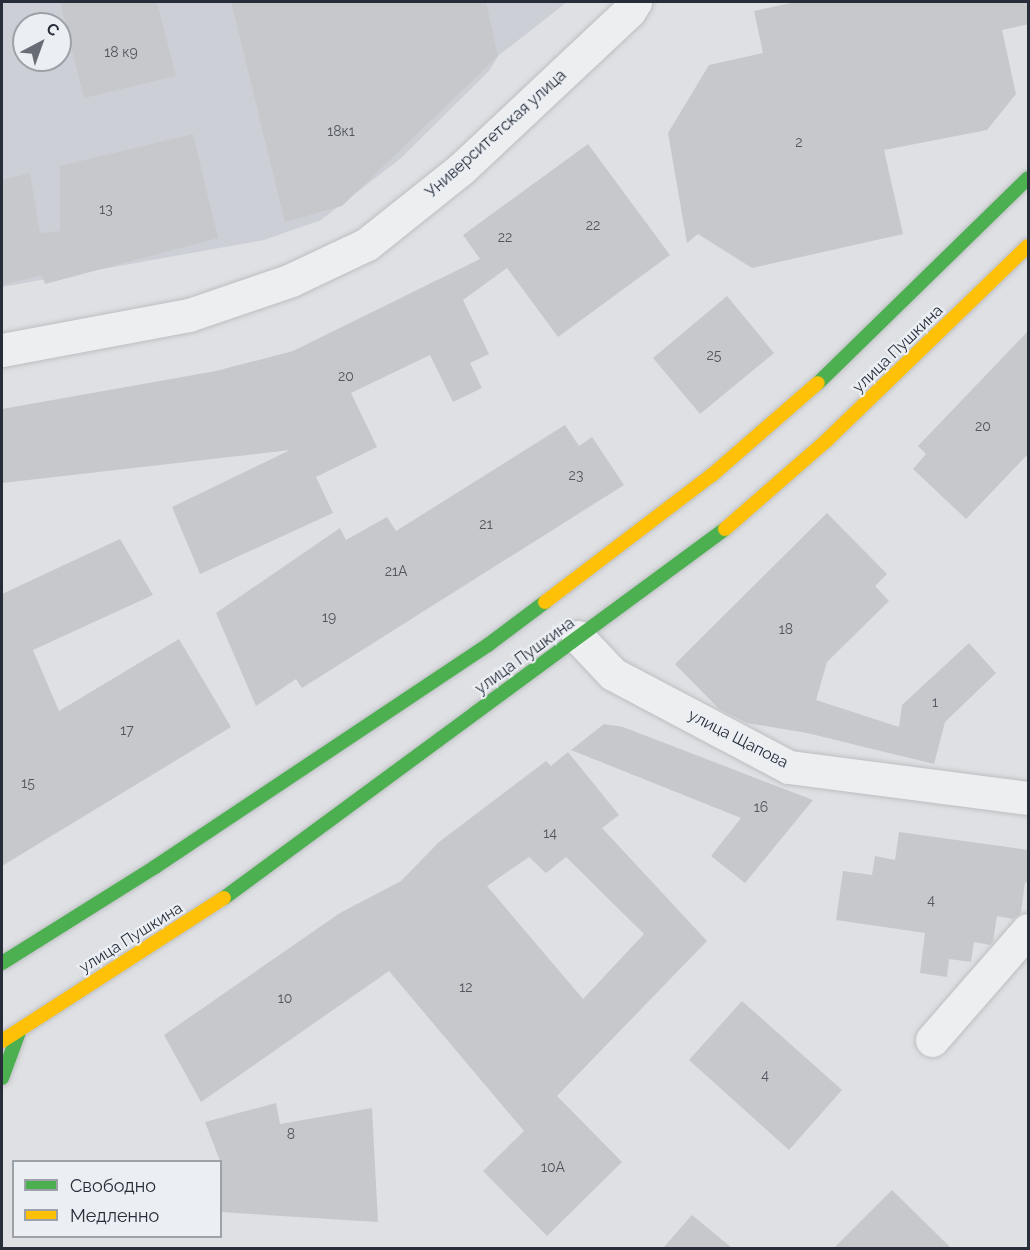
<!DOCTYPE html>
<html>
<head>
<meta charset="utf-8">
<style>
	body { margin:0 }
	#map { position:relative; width:1030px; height:1250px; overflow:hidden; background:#dee0e3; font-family:Raleway,sans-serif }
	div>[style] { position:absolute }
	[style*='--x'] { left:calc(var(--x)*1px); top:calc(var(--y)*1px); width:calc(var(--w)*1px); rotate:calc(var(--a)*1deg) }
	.built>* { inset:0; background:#ccd0d6 }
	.building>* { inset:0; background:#c7c8cb }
	.roads { filter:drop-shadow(0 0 2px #bcbec1) drop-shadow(0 0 2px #bcbec1) }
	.street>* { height:33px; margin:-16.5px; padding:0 16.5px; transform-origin:16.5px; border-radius:16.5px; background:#edeef0 }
	.fast>* { height:14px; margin:-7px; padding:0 7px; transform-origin:7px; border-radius:7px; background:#4caf50 }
	.slow>* { height:14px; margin:-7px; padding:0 7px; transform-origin:7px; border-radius:7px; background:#ffc107 }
	span { translate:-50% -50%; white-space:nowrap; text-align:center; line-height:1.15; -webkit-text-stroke:4.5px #ebeff3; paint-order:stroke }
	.number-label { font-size:14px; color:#50555f }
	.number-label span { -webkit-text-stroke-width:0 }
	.street-label { font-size:16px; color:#272e3a }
	.frame { position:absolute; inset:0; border:3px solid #272e3a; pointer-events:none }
	.legend { position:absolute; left:12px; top:1160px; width:210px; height:78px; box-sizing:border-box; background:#ebeff3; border:2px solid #9da2a9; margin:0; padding:8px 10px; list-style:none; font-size:18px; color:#272e3a }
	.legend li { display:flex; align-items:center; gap:12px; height:30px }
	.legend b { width:30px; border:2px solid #9da2a9 }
	.north { position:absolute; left:12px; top:12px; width:60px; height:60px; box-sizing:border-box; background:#ebeff3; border:2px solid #9da2a9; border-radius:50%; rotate:41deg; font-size:16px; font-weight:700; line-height:24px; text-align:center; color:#272e3a }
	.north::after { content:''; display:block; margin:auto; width:21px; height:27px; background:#676c75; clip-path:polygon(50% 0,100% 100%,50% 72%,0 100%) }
</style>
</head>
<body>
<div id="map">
	<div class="built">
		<i style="clip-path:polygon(evenodd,2px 2px,567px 2px,498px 56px,490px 70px,400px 159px,321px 220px,264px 240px,2px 287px,2px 2px,24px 24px,60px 24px,60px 60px,24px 60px,24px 24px)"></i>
	</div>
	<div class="building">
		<i style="clip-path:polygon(60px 2px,157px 2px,176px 76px,84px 98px)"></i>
		<i style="clip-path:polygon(231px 2px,486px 2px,498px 56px,342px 206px,285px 222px)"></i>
		<i style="clip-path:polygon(795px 2px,1029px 2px,1029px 24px,1002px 30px,1016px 94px,987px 130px,884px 150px,903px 234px,752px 268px,698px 234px,687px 243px,668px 133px,709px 65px,763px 53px,754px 11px)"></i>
		<i style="clip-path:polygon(193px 134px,218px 238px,45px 284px,42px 275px,2px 285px,2px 180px,30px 173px,40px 233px,60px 231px,60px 166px)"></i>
		<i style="clip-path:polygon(588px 144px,670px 255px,558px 337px,507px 268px,463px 300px,489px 354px,470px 363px,482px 388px,453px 402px,430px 355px,351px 393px,377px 447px,316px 477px,333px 513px,200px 574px,172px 507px,290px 450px,2px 483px,2px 409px,216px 371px,293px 351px,480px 259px,463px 235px)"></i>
		<i style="clip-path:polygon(727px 296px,774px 353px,700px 414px,653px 358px)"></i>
		<i style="clip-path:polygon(1029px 330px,1029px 453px,966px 519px,913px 469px,926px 454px,918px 446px)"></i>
		<i style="clip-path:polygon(565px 425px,579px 446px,592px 437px,624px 485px,302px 688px,296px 679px,256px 706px,216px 613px,340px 528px,346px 540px,387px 517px,396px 531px)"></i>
		<i style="clip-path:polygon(827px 513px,887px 574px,875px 586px,889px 601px,827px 662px,816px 700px,899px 727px,902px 705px,969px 643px,996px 673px,945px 722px,934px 764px,807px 733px,747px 723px,719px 709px,675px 664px)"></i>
		<i style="clip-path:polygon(120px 539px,153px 595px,33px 650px,59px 711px,179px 639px,231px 727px,2px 866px,2px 594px)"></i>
		<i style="clip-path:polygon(604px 724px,623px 727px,813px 800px,745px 883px,711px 856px,741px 818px,571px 750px)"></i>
		<i style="clip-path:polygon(evenodd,568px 752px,619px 815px,602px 828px,707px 941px,557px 1096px,622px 1162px,547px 1236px,483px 1171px,524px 1131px,389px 971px,201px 1102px,164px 1035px,340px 913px,401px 881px,439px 842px,546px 761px,551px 766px,568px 752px,529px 857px,546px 873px,566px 857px,644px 934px,583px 999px,487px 886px,529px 857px)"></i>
		<i style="clip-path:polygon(899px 832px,1029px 850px,1029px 883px,1025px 882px,1021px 913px,1013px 919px,997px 916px,993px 941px,990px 945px,974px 942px,971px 962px,949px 959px,947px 977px,920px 973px,925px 933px,836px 920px,843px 871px,872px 875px,875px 856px,895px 860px)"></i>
		<i style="clip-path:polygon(742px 1001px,842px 1090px,789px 1150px,689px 1060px)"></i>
		<i style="clip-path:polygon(276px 1103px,280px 1124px,372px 1108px,378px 1222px,220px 1212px,220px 1161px,205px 1122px)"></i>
		<i style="clip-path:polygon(892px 1190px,951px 1248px,834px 1248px)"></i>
		<i style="clip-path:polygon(692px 1215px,732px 1248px,663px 1248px)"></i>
	</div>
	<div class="roads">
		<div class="street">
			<i style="--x:2;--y:350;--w:190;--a:-10.6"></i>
			<i style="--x:189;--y:315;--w:108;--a:-18.9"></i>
			<i style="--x:291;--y:280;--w:84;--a:-25.3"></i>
			<i style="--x:367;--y:244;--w:120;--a:-38.6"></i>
			<i style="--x:461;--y:169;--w:231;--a:-43.2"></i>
			<i style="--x:629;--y:11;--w:11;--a:-56"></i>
			<i style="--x:578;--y:637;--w:51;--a:46.6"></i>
			<i style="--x:613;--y:674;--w:199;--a:27.9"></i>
			<i style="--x:789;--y:767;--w:241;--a:7.4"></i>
			<i style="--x:932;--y:1040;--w:146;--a:-48.9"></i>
		</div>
		<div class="fast">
			<i style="--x:818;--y:383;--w:293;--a:-44.3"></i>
			<i style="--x:224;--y:898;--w:622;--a:-36.37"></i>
			<i style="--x:2;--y:963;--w:181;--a:-32.1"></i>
			<i style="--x:155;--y:867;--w:400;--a:-33.7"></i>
			<i style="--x:488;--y:645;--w:71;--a:-37"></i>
			<i style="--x:2;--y:1078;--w:49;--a:-69.7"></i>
		</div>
		<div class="slow">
			<i style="--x:725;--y:529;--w:135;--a:-41.1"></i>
			<i style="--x:827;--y:440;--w:279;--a:-44"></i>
			<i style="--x:545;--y:602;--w:210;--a:-37.3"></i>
			<i style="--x:712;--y:475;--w:140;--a:-41"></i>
			<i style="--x:2;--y:1041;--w:264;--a:-32.8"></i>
		</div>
	</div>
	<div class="number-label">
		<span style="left:121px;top:52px">18 к9</span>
		<span style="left:341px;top:131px">18к1</span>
		<span style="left:799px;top:142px">2</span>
		<span style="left:106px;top:209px">13</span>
		<span style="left:593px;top:225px">22</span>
		<span style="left:505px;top:237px">22</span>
		<span style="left:714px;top:355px">25</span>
		<span style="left:346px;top:376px">20</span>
		<span style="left:983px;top:426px">20</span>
		<span style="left:576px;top:475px">23</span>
		<span style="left:486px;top:524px">21</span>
		<span style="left:396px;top:571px">21А</span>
		<span style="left:329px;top:617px">19</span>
		<span style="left:786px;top:629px">18</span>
		<span style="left:935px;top:702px">1</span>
		<span style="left:127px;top:730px">17</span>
		<span style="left:28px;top:783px">15</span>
		<span style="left:761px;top:807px">16</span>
		<span style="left:550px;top:833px">14</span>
		<span style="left:931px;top:900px">4</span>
		<span style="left:466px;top:987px">12</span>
		<span style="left:285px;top:998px">10</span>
		<span style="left:765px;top:1075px">4</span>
		<span style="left:291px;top:1134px">8</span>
		<span style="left:553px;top:1167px">10А</span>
	</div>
	<div class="street-label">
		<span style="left:496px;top:134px;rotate:-42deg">Университетская улица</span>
		<span style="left:898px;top:349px;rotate:-44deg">улица Пушкина</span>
		<span style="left:525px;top:656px;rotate:-36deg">улица Пушкина</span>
		<span style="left:738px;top:739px;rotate:27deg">улица Щапова</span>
		<span style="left:131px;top:938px;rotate:-32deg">улица Пушкина</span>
	</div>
	<div class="frame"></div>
	<ul class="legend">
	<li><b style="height:8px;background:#4caf50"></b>Свободно</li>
	<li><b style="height:8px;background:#ffc107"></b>Медленно</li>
	</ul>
	<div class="north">С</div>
</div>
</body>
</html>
